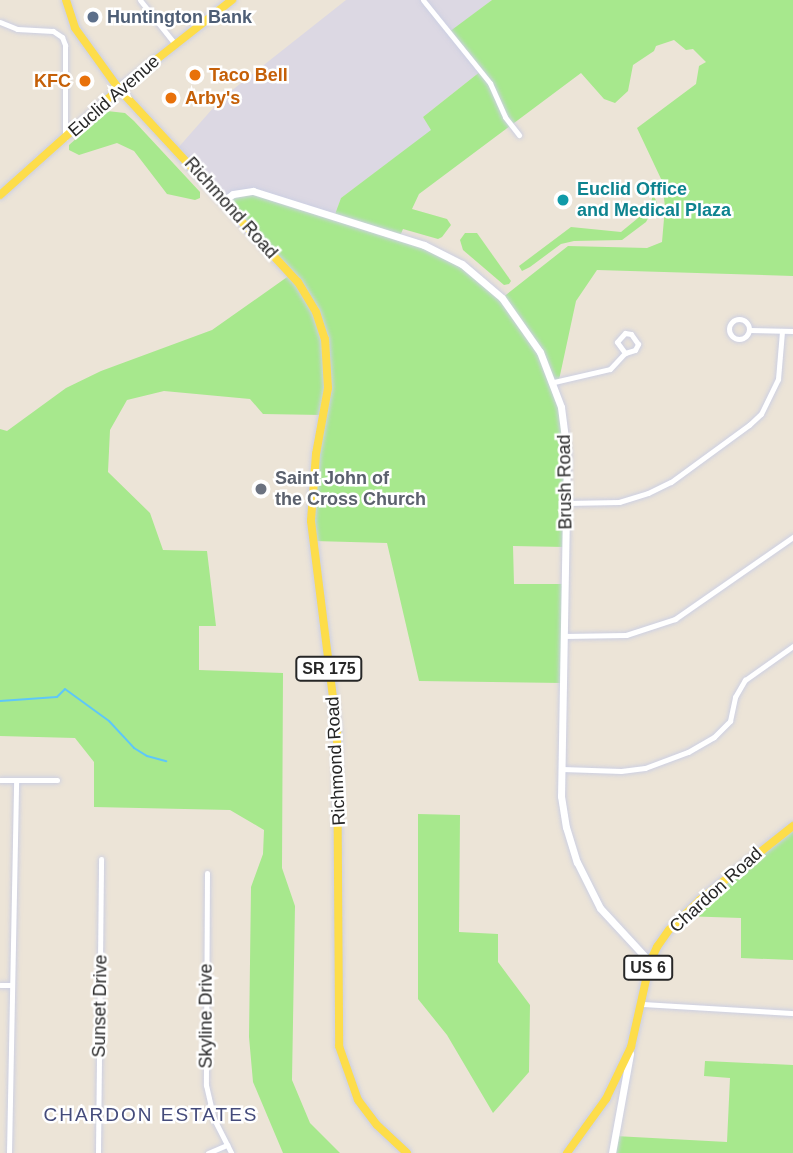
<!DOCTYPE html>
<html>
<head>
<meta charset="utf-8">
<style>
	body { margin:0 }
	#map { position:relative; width:793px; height:1153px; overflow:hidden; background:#ece4d7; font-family:Arial,sans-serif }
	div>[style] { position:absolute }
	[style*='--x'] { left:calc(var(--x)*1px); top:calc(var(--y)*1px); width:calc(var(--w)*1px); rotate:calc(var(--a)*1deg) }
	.industrial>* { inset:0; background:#dcd8e3 }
	.green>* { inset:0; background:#a7e88d }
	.stream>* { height:2px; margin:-1px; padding:0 1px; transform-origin:1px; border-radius:1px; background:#5ec7f9 }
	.roads { filter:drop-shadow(0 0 2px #cccfe2) drop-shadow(0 0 2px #cccfe2) }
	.street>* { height:5px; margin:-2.5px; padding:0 2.5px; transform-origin:2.5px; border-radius:2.5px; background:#fff }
	.street>.ring { margin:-2.5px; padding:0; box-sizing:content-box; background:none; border:5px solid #fff; border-radius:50% }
	.secondary>* { height:7px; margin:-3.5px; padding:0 3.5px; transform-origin:3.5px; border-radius:3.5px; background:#fff }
	.primary>* { height:8px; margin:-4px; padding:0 4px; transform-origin:4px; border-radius:4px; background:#fddd4a }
	.dots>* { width:19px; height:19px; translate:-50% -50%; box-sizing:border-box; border:4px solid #fff; border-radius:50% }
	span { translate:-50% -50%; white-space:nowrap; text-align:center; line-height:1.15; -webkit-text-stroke:5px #fff; paint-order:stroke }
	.shield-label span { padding:2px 5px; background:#fff; border:2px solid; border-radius:5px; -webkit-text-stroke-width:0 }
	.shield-label { font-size:16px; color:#272727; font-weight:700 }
	.service-label { font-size:18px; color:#4e5e75; font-weight:700 }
	.left { translate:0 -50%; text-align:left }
	.food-label { font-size:18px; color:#c56008; font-weight:700 }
	.right { translate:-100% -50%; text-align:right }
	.street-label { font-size:18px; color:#272727 }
	.culture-label { font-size:18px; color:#0d838f; font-weight:700 }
	.worship-label { font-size:18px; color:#5b616d; font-weight:700 }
	.neighbourhood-label { font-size:19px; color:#444b7b; letter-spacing:2px }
</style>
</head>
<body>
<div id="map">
	<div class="industrial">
		<i style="clip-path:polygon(346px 0,492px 0,450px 32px,481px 71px,423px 117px,432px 130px,341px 198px,334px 217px,223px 201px,177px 149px,221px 99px)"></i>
	</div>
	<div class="green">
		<i style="clip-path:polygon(evenodd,492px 0,793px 0,793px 276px,597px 270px,576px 301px,559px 380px,554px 382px,565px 427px,565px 547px,513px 546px,514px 584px,564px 584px,563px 683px,419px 681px,387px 543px,314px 541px,311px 521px,323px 415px,263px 414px,250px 399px,164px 391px,127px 400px,110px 430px,108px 472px,150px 513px,163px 550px,207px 551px,216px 626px,199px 626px,199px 670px,283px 673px,282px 868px,295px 906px,292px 1080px,310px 1123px,340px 1153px,283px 1153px,253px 1082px,249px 1037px,251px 887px,263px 854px,264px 830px,230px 810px,94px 807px,94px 762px,75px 738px,0 736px,0 429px,7px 431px,66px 388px,101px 371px,212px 330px,290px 275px,223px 201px,245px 191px,334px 217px,341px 198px,431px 130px,423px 117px,481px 71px,449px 32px,492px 0,674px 40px,686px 50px,693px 49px,706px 62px,699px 66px,696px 84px,637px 128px,662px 181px,665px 207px,662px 242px,647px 248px,568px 246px,502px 298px,462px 264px,400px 236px,403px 229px,438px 239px,442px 237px,451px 225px,447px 219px,412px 209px,419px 194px,581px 73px,604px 99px,615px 103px,628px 91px,633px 65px,654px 51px,656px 46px,674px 40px)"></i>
		<i style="clip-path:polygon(107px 111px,125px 113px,134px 121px,200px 192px,200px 198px,195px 200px,167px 194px,134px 151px,117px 143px,79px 155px,69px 150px,69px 145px)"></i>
		<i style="clip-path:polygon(653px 195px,657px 202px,646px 222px,622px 240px,574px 241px,561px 244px,530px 267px,522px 271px,519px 266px,571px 227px,621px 232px,649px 209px)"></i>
		<i style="clip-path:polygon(465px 233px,477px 233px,511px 281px,509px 284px,504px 285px,463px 250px,460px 240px)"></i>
		<i style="clip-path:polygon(418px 814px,460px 815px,459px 932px,498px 934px,498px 962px,530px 1005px,529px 1072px,493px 1113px,447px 1035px,418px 999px)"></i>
		<i style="clip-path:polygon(793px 826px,793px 960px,741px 958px,741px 918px,682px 916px)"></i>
		<i style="clip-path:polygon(705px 1061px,793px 1065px,793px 1153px,612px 1153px,615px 1136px,727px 1142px,730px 1078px,704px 1076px)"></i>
	</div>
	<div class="stream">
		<i style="--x:0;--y:701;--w:57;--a:-4"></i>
		<i style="--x:57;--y:697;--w:11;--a:-45"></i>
		<i style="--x:65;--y:689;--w:54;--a:36"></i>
		<i style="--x:109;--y:721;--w:37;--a:47"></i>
		<i style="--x:134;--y:748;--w:15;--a:32"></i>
		<i style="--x:147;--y:756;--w:20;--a:15"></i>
	</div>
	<div class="roads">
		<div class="street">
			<i style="--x:140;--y:0;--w:56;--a:51.5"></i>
			<i style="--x:423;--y:0;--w:107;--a:51.1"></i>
			<i style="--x:490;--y:83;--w:37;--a:66"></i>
			<i style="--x:505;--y:117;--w:23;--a:52"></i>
			<i style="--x:0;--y:22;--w:18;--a:22"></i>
			<i style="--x:17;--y:29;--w:36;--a:3"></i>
			<i style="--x:53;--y:31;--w:11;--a:34"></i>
			<i style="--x:62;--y:37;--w:9;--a:69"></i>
			<i style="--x:65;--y:45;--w:93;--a:90"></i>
			<i class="ring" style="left:729px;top:319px;width:15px;height:15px"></i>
			<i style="--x:750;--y:330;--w:43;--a:1.3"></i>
			<i style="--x:554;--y:382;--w:57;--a:-13.1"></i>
			<i style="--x:610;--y:369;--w:22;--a:-47"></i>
			<i style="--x:625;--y:353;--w:10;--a:-17"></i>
			<i style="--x:635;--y:350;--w:7;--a:-63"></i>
			<i style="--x:638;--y:344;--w:12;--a:-125"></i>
			<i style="--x:631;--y:334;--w:6;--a:-171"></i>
			<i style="--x:625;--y:333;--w:12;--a:132"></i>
			<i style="--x:617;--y:342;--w:14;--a:54"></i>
			<i style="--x:566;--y:503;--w:53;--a:-1.1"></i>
			<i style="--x:619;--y:502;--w:30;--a:-17"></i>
			<i style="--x:648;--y:493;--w:25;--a:-26"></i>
			<i style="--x:671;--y:482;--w:97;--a:-36.2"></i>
			<i style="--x:749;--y:425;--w:16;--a:-43"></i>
			<i style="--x:761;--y:414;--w:39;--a:-64"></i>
			<i style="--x:778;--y:379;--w:48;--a:-85.2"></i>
			<i style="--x:564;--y:636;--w:62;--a:-0.9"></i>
			<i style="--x:626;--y:635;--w:52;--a:-18.1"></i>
			<i style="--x:675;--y:619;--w:144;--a:-34.8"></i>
			<i style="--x:562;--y:769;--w:59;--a:1.9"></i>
			<i style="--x:621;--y:771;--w:24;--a:-7"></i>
			<i style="--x:645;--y:768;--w:46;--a:-20.4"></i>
			<i style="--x:688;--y:752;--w:30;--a:-30"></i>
			<i style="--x:714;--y:737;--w:23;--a:-45"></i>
			<i style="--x:730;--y:721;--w:25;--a:-78"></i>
			<i style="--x:735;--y:697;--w:20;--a:-60"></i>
			<i style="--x:745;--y:680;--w:59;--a:-35.3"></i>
			<i style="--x:0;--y:780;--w:57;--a:0"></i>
			<i style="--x:207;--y:873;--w:212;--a:90.3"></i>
			<i style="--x:206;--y:1085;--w:35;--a:77"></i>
			<i style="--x:214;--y:1119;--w:38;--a:63"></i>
			<i style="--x:0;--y:985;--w:12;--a:0"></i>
			<i style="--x:641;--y:1004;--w:152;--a:3.4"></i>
			<i style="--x:9;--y:1153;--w:373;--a:-88.9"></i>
			<i style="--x:98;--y:1153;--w:294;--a:-89.4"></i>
			<i style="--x:208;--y:1153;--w:21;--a:-23"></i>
		</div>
		<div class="secondary">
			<i style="--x:223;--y:201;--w:12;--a:-35"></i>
			<i style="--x:233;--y:194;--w:20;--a:-9"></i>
			<i style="--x:253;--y:191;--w:179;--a:17.5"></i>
			<i style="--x:424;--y:245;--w:42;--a:26.6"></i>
			<i style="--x:462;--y:264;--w:52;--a:40.4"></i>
			<i style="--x:502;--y:298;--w:66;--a:54.9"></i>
			<i style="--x:540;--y:352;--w:59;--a:69.1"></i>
			<i style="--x:561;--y:407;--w:47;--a:82.7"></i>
			<i style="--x:567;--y:454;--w:342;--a:91"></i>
			<i style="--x:561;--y:796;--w:31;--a:81"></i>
			<i style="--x:566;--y:827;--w:37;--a:73"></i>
			<i style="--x:577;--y:862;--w:51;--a:63.4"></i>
			<i style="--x:600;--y:908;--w:74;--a:47.2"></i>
			<i style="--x:612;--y:1153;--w:101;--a:-79.7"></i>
		</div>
		<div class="primary">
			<i style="--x:66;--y:0;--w:29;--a:72"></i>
			<i style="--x:75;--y:28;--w:75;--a:54.2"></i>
			<i style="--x:119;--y:89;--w:263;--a:47.2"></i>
			<i style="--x:298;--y:282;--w:35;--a:59"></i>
			<i style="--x:316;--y:312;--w:28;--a:72"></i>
			<i style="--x:325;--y:339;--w:49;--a:86.5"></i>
			<i style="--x:328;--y:388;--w:67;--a:100.3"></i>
			<i style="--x:316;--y:454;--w:67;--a:94.3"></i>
			<i style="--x:311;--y:521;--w:212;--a:82.9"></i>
			<i style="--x:337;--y:731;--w:315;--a:89.6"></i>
			<i style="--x:339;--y:1046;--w:57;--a:70.6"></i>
			<i style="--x:358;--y:1100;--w:31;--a:53"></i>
			<i style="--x:377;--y:1125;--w:41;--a:43"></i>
			<i style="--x:0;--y:195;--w:159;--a:-41.7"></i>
			<i style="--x:119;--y:89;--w:144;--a:-38.2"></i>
			<i style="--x:567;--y:1153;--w:67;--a:-54.2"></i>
			<i style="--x:606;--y:1099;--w:58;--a:-64.3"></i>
			<i style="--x:631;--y:1047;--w:87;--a:-77.4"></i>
			<i style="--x:650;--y:962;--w:17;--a:-65"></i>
			<i style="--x:657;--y:947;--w:21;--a:-55"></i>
			<i style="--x:669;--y:930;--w:43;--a:-44.1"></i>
			<i style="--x:700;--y:900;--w:119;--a:-38.5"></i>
		</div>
	</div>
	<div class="dots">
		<i style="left:93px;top:17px;background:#5c6f8a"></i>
		<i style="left:195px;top:75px;background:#e8710a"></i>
		<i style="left:85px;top:81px;background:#e8710a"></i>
		<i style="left:171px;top:98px;background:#e8710a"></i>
		<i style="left:563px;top:200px;background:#0f9aa8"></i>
		<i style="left:261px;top:489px;background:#6b7280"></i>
	</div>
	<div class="shield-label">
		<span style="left:329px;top:669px">SR 175</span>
		<span style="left:648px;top:968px">US 6</span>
	</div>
	<div class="service-label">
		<span class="left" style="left:107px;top:17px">Huntington Bank</span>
	</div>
	<div class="food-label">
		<span class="left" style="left:209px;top:75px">Taco Bell</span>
		<span class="right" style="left:71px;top:81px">KFC</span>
		<span class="left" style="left:185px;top:98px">Arby's</span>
	</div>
	<div class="street-label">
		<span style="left:114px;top:96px;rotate:-41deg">Euclid Avenue</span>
		<span style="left:231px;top:208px;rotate:48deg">Richmond Road</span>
		<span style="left:565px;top:482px;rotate:-91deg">Brush Road</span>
		<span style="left:336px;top:761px;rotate:-93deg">Richmond Road</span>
		<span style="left:716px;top:890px;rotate:-42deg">Chardon Road</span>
		<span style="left:100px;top:1006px;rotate:-89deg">Sunset Drive</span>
		<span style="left:206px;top:1016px;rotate:-90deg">Skyline Drive</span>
	</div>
	<div class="culture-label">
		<span class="left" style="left:577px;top:200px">Euclid Office<br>and Medical Plaza</span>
	</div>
	<div class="worship-label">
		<span class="left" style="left:275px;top:489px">Saint John of<br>the Cross Church</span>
	</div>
	<div class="neighbourhood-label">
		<span style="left:151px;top:1115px">CHARDON ESTATES</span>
	</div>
</div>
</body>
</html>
